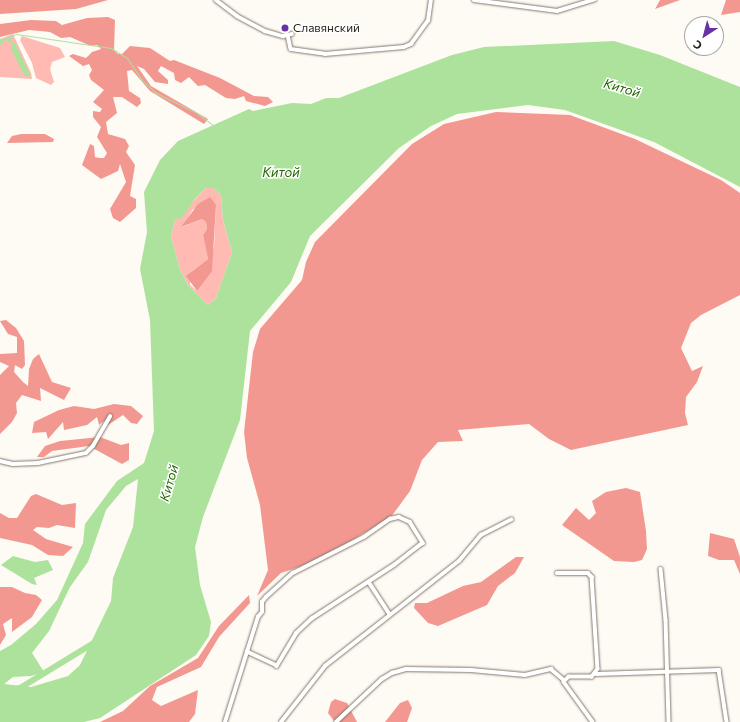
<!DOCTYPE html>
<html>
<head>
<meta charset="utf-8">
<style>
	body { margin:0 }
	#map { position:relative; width:740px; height:722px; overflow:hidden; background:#fefaf4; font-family:Commissioner,sans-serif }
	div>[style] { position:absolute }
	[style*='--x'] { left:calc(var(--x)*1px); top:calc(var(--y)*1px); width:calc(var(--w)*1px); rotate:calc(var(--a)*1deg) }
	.green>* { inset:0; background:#febab3 }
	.forest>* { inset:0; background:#f29891 }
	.water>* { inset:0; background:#ade29c }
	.stream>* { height:1px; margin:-0.5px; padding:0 0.5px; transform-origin:0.5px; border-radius:0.5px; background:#ade29c }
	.river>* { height:6px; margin:-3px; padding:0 3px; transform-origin:3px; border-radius:3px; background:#ade29c }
	.roads { filter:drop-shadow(0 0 1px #81796a) drop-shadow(0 0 1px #81796a) }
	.street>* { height:3.5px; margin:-1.75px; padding:0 1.75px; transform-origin:1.75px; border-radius:1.75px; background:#fff }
	.dots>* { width:11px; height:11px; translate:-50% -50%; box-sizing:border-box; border:2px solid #fff; border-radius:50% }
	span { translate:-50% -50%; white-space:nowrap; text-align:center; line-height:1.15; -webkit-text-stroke:3px #fff; paint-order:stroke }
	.poi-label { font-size:12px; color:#28241e }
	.left { translate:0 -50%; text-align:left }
	.water-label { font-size:13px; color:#246400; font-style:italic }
	.north { position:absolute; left:684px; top:16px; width:40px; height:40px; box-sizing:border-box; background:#fff; border:1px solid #a9a7a5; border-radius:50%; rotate:216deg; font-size:11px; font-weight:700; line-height:16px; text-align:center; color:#28241e }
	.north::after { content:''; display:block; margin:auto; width:14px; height:18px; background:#6831a8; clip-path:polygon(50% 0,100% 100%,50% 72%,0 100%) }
</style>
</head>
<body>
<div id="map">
	<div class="green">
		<i style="clip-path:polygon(13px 34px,31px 73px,32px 79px,0 77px,0 39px)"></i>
		<i style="clip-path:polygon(22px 36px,60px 48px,65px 57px,52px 62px,50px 69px,54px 82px,51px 85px,36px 78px,32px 63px,20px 40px)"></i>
		<i style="clip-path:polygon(evenodd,206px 188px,213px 188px,221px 195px,223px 220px,232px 252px,216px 298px,208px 305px,188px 285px,180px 270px,171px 236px,175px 220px,206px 188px,216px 205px,214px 247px,197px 291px,190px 285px,191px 272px,208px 259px,203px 235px,207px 229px,206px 222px,202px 219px,182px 227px,193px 209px,216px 205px)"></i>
	</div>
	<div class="forest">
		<i style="clip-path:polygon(0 0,108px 0,76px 9px,0 14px)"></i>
		<i style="clip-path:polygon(660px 0,680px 0,655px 9px)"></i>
		<i style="clip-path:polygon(726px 0,740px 0,740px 12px,721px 15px)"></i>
		<i style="clip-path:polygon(108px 17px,115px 20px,114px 50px,118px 54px,122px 54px,130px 46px,150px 48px,170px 61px,174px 60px,220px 78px,254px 96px,268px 97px,273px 102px,265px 106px,246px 101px,244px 96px,235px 99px,226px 98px,205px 85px,198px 86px,189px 77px,181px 83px,175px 80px,174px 73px,161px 66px,158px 71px,168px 80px,168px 84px,155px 82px,144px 69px,137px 66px,151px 86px,208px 119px,204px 124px,150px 91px,132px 70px,127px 71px,129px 91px,140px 98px,141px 103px,137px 107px,122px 97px,113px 97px,117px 113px,106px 122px,108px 134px,125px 139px,129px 146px,126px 152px,135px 165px,130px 196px,136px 199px,136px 208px,120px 222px,113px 218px,110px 209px,126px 182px,120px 164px,118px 171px,101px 179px,82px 165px,90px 144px,94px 146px,95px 157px,99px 158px,104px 158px,107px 153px,97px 137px,101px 127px,93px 117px,93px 111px,100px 112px,102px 109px,93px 102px,104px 90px,91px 80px,89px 75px,92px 70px,89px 64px,83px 66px,69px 56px,73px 54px,86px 58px,92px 52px,101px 49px,97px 45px,91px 46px,70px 37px,61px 38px,50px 32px,29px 30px,0 37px,0 24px,31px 20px,56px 21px,62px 25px,87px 18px)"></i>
		<i style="clip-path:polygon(496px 112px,570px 115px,635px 139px,721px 180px,740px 193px,740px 295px,701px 315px,691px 323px,681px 348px,692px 371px,703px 366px,697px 382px,686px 397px,685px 413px,688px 425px,571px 450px,549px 439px,529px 424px,458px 430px,463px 441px,438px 442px,422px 460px,410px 491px,391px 517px,317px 561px,281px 573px,257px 596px,268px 570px,260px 505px,247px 458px,244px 432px,253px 352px,260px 329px,302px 280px,306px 262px,315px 242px,412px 144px,444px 124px)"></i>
		<i style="clip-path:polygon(21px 134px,45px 134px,54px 139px,53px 142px,7px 143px,12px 136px)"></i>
		<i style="clip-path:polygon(210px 197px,216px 205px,212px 271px,197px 291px,186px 276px,208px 259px,203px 235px,207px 229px,206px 222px,202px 219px,181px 227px,198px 204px)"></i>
		<i style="clip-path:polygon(6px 320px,16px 328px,24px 341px,25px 365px,22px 369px,15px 365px,14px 372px,23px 382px,28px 386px,29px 369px,33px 359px,39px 354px,52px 382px,71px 388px,64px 400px,40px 388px,41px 401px,22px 395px,16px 403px,17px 413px,12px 422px,0 434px,0 375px,9px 366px,0 362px,0 354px,17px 353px,17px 337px,8px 334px,0 321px)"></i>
		<i style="clip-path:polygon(114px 404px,131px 406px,143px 416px,137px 424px,131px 423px,123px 415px,108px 425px,108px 418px,99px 425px,97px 417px,87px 425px,64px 430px,63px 422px,48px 439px,46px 432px,32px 433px,34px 422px,59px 410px,74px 406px,94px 409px)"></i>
		<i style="clip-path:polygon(100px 437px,121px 445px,129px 443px,129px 460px,122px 464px,89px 446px,52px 451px,44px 457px,37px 457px,45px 446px,60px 441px)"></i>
		<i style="clip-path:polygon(626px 488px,640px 492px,646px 531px,647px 549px,642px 560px,634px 562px,614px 561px,562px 525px,576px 508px,589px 520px,596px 513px,592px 501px,606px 492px)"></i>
		<i style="clip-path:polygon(36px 494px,62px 505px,76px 503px,75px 528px,57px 525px,49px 528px,37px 527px,33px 530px,46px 539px,73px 547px,63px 556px,48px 555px,32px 545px,0 538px,0 513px,9px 518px,17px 518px,31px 496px)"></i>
		<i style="clip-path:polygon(710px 533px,734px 539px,740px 557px,740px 574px,734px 560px,719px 560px,708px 556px)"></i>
		<i style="clip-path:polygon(516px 557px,524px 557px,515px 573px,498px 586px,487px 605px,438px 626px,428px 623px,414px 608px,415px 603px,427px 603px,463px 586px,481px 582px)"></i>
		<i style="clip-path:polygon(0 587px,12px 587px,25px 593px,36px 595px,42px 600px,32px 617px,12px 632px,12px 618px,3px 624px,6px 635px,0 645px)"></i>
		<i style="clip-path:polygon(249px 595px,250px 603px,219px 637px,201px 667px,157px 687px,152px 700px,161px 706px,198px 690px,195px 714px,189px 722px,100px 722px,123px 711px,150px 686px,198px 658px,219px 626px)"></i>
		<i style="clip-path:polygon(335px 699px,347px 703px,357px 722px,335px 722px,328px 713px,331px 702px)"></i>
		<i style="clip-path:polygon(408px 700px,412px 708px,407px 722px,385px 722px,400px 703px)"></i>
	</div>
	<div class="water">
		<i style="clip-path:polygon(13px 36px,11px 40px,16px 45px,31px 77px,24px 75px,12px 51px,11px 42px,6px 40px,0 45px,0 40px)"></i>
		<i style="clip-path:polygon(evenodd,614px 41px,660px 55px,740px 87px,740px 187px,654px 142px,565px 110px,528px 105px,457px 114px,431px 126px,399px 148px,310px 236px,291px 282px,250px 331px,240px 420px,203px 517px,195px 547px,200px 585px,211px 622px,209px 636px,196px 655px,100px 718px,84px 722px,0 722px,0 651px,11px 645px,36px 624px,57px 600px,83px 543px,85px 524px,117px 481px,144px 463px,154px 431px,150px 320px,140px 269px,147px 232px,144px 192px,160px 160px,178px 141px,249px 109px,253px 111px,292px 103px,311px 104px,326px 98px,339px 98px,452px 55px,484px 47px,614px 41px,206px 188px,213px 188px,221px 195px,223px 220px,232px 252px,216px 298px,208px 305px,188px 285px,180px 270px,171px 236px,175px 220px,183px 217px,194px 200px,206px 188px,614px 41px,138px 479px,133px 527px,113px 578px,111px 601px,80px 665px,68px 676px,31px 687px,4px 684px,13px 677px,31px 676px,44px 672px,32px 653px,49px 631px,70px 587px,88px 562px,106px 510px,126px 486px,138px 479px)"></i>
		<i style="clip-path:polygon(13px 556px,35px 562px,48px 560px,53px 570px,34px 578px,37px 585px,32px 584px,1px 565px)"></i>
	</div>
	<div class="stream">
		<i style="--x:9;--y:37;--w:8;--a:-23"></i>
		<i style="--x:16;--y:34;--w:96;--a:8.4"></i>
		<i style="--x:111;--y:48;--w:19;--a:32"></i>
		<i style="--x:127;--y:58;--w:25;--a:56"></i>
		<i style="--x:141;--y:79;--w:21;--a:43"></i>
		<i style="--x:156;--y:93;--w:46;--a:26"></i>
		<i style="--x:197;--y:113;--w:20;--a:37"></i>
	</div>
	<div class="river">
		<i style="--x:0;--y:693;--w:21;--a:-14"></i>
		<i style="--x:20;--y:688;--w:90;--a:-31.4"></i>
	</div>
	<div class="roads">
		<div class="street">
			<i style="--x:216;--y:0;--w:26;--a:37"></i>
			<i style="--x:237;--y:16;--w:32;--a:28"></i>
			<i style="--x:265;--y:31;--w:19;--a:16"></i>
			<i style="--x:283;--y:36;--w:9;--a:-13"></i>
			<i style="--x:474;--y:0;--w:84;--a:7.5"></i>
			<i style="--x:557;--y:11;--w:39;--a:-17"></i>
			<i style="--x:288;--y:35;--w:14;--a:78"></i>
			<i style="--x:291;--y:49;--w:34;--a:8"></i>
			<i style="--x:325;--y:54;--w:79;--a:-5.1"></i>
			<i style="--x:404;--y:47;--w:8;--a:-23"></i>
			<i style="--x:411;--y:44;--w:29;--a:-54"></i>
			<i style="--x:428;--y:21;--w:21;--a:-82"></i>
			<i style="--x:0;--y:461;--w:13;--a:13"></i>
			<i style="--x:13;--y:464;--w:25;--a:-2"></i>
			<i style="--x:38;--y:463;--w:49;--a:-11.8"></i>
			<i style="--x:86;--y:453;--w:10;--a:-45"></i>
			<i style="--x:93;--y:446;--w:34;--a:-60"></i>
			<i style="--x:661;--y:569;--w:51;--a:84.4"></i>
			<i style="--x:666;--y:620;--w:102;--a:88.3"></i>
			<i style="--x:557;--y:573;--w:31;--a:0"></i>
			<i style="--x:588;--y:573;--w:6;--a:45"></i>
			<i style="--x:592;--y:577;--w:92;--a:86.3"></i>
			<i style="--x:598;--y:669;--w:10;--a:127"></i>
			<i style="--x:592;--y:677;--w:23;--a:180"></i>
			<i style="--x:569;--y:677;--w:7;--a:135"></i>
			<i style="--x:564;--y:682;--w:49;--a:54.1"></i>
			<i style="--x:369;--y:582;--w:37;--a:57"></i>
			<i style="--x:596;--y:674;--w:123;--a:-1.9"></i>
			<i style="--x:719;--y:670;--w:53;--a:81.3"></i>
			<i style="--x:225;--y:722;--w:110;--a:-72.6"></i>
			<i style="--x:258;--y:617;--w:6;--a:-51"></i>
			<i style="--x:262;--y:612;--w:10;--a:-90"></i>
			<i style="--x:262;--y:602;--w:6;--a:-51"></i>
			<i style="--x:266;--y:597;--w:36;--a:-42"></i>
			<i style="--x:293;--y:573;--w:80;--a:-26.9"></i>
			<i style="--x:364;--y:537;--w:32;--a:-35"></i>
			<i style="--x:390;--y:519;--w:9;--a:-13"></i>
			<i style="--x:399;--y:517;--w:12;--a:24"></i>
			<i style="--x:410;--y:522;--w:25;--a:58"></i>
			<i style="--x:423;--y:543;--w:36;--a:142"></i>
			<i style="--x:395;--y:565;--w:99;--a:147"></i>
			<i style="--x:312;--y:619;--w:21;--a:137"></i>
			<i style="--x:297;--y:633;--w:39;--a:121"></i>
			<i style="--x:277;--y:666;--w:33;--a:-155"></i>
			<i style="--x:281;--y:722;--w:71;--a:-51.8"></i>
			<i style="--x:325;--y:666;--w:170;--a:-38.1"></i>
			<i style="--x:459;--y:561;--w:34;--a:-50"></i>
			<i style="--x:481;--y:535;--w:34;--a:-27"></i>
			<i style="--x:336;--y:722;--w:63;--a:-43.1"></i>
			<i style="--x:382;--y:679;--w:12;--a:-31"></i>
			<i style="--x:392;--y:673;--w:15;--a:-16"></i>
			<i style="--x:406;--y:669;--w:65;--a:0.9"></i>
			<i style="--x:471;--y:670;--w:54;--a:5.3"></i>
			<i style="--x:525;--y:675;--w:27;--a:-13"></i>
			<i style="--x:551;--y:669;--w:17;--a:40"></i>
		</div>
	</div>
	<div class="dots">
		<i style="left:285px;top:28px;background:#6831a8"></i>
	</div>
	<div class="poi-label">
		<span class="left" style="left:293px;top:28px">Славянский</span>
	</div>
	<div class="water-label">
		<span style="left:622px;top:88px;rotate:16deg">Китой</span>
		<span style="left:281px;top:172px">Китой</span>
		<span style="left:169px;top:483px;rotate:-74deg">Китой</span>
	</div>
	<div class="north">С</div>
</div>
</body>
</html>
